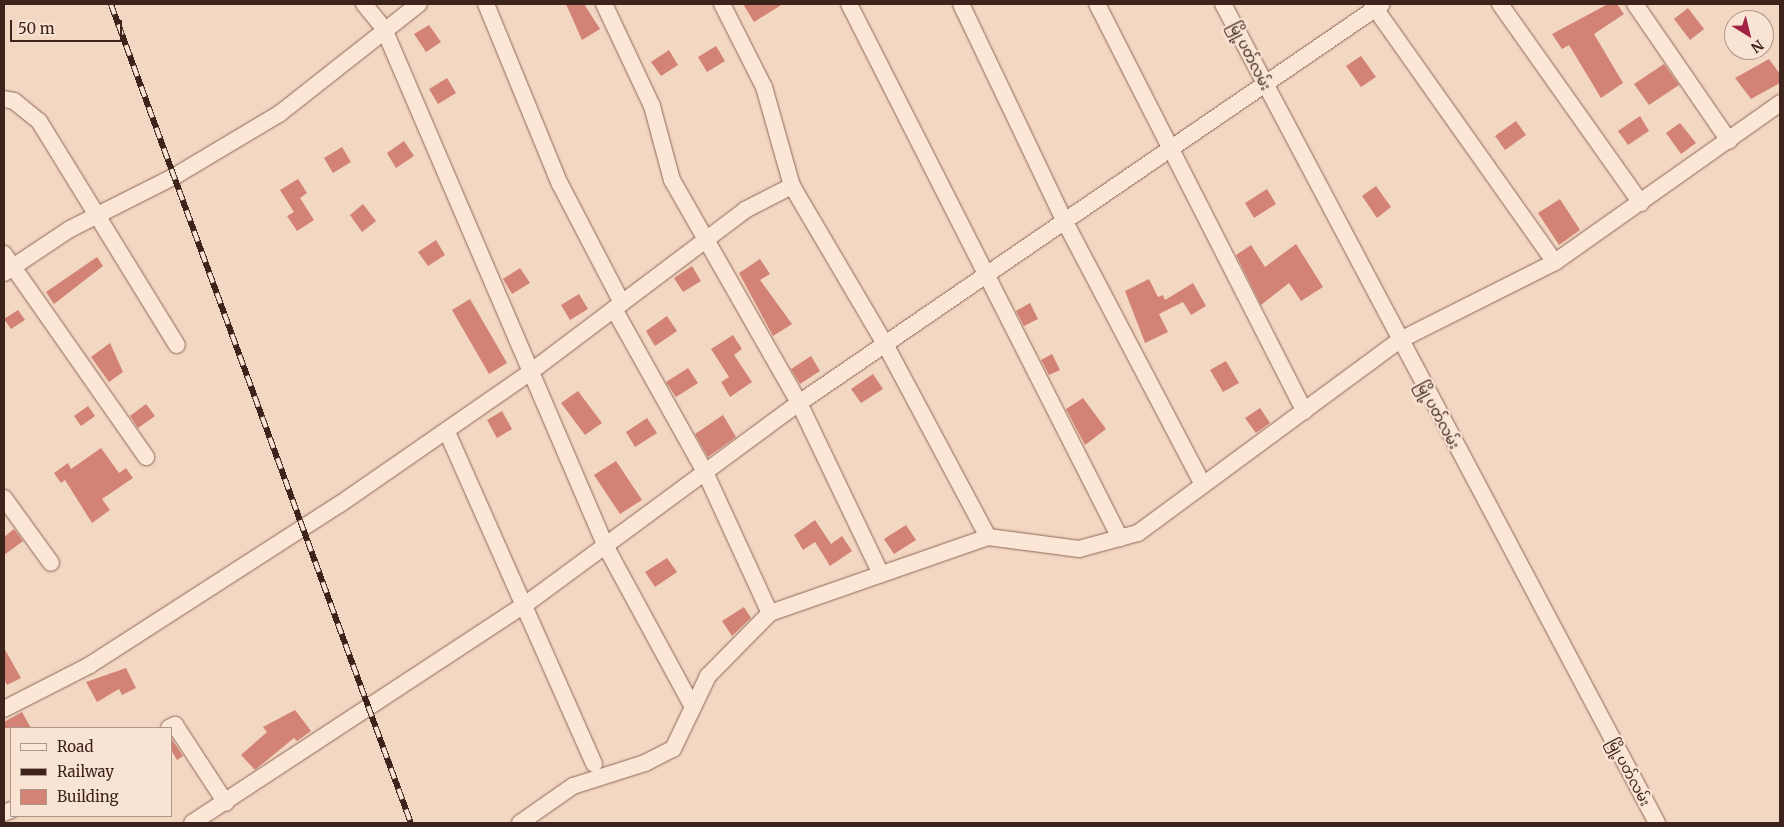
<!DOCTYPE html>
<html>
<head>
<meta charset="utf-8">
<style>
	body { margin:0 }
	#map { position:relative; width:1784px; height:827px; overflow:hidden; background:#f2d7c2; font-family:Merriweather,"Noto Sans Myanmar",serif }
	div>[style] { position:absolute }
	[style*='--x'] { left:calc(var(--x)*1px); top:calc(var(--y)*1px); width:calc(var(--w)*1px); rotate:calc(var(--a)*1deg) }
	.building>* { inset:0; background:#d38375 }
	.roads { filter:drop-shadow(0 0 1px #8e6657) drop-shadow(0 0 1px #8e6657) }
	.minor>* { height:16px; margin:-8px; padding:0 8px; transform-origin:8px; border-radius:8px; background:#fce7d7 }
	.rail>* { height:5.5px; margin-top:-2.75px; transform-origin:0; background:repeating-linear-gradient(90deg,#f9e3d3 0 11px,#3c241d 0 22px); box-sizing:border-box; border-block:1px solid #3c241d }
	span { translate:-50% -50%; white-space:nowrap; text-align:center; line-height:1.15; -webkit-text-stroke:4.5px #f9e3d3; paint-order:stroke }
	.street-label { font-size:14px; color:#3c241d }
	.frame { position:absolute; inset:0; border:5px solid #3c241d; pointer-events:none }
	.legend { position:absolute; left:10px; top:727px; width:162px; height:90px; box-sizing:border-box; background:#f9e3d3; border:1px solid #ad978a; margin:0; padding:6px 9px; list-style:none; font-size:15px; color:#3c241d }
	.legend li { display:flex; align-items:center; gap:10px; height:25px }
	.legend b { width:25px; border:1px solid #ad978a }
	.north { position:absolute; left:1724px; top:10px; width:50px; height:50px; box-sizing:border-box; background:#f9e3d3; border:1px solid #ad978a; border-radius:50%; rotate:144deg; font-size:14px; font-weight:700; line-height:20px; text-align:center; color:#3c241d }
	.north::after { content:''; display:block; margin:auto; width:18px; height:22px; background:#a22245; clip-path:polygon(50% 0,100% 100%,50% 72%,0 100%) }
	.scale { position:absolute; left:10px; top:20px; width:112px; height:22px; box-sizing:border-box; border:2px solid #3c241d; border-top:0; padding-left:6px; font-size:15px; line-height:18px; white-space:nowrap; color:#3c241d; -webkit-text-stroke:4px #f9e3d3; paint-order:stroke }
</style>
</head>
<body>
<div id="map">
	<div class="building">
		<i style="clip-path:polygon(566px 4px,584px 4px,600px 29px,582px 40px)"></i>
		<i style="clip-path:polygon(743px 4px,783px 4px,754px 22px)"></i>
		<i style="clip-path:polygon(1608px 4px,1617px 4px,1624px 14px,1594px 34px,1623px 83px,1601px 98px,1569px 45px,1562px 49px,1552px 34px)"></i>
		<i style="clip-path:polygon(1688px 8px,1704px 29px,1690px 40px,1674px 19px)"></i>
		<i style="clip-path:polygon(429px 25px,441px 42px,426px 52px,414px 34px)"></i>
		<i style="clip-path:polygon(716px 46px,725px 61px,707px 72px,698px 57px)"></i>
		<i style="clip-path:polygon(669px 50px,678px 65px,661px 76px,651px 62px)"></i>
		<i style="clip-path:polygon(1361px 56px,1376px 77px,1361px 87px,1346px 66px)"></i>
		<i style="clip-path:polygon(1769px 59px,1780px 74px,1780px 83px,1751px 99px,1735px 78px)"></i>
		<i style="clip-path:polygon(1664px 64px,1679px 85px,1649px 105px,1634px 84px)"></i>
		<i style="clip-path:polygon(447px 78px,456px 93px,438px 104px,429px 89px)"></i>
		<i style="clip-path:polygon(1640px 116px,1649px 131px,1628px 145px,1618px 131px)"></i>
		<i style="clip-path:polygon(1516px 121px,1526px 135px,1505px 150px,1495px 136px)"></i>
		<i style="clip-path:polygon(1680px 123px,1696px 143px,1681px 154px,1666px 133px)"></i>
		<i style="clip-path:polygon(404px 141px,414px 156px,396px 168px,387px 153px)"></i>
		<i style="clip-path:polygon(342px 147px,351px 162px,333px 173px,324px 158px)"></i>
		<i style="clip-path:polygon(298px 179px,307px 193px,300px 198px,314px 220px,297px 231px,287px 216px,294px 212px,280px 190px)"></i>
		<i style="clip-path:polygon(1376px 186px,1391px 207px,1377px 218px,1362px 196px)"></i>
		<i style="clip-path:polygon(1267px 189px,1276px 204px,1254px 218px,1245px 203px)"></i>
		<i style="clip-path:polygon(1560px 199px,1580px 230px,1559px 245px,1538px 213px)"></i>
		<i style="clip-path:polygon(363px 204px,376px 221px,362px 232px,350px 215px)"></i>
		<i style="clip-path:polygon(436px 240px,445px 255px,428px 266px,418px 252px)"></i>
		<i style="clip-path:polygon(1296px 244px,1323px 287px,1301px 301px,1289px 283px,1261px 305px,1236px 255px,1251px 245px,1265px 267px)"></i>
		<i style="clip-path:polygon(97px 257px,103px 266px,54px 304px,46px 292px)"></i>
		<i style="clip-path:polygon(760px 259px,770px 274px,760px 280px,792px 324px,773px 336px,739px 273px)"></i>
		<i style="clip-path:polygon(692px 266px,701px 281px,683px 292px,674px 278px)"></i>
		<i style="clip-path:polygon(520px 268px,530px 283px,512px 294px,503px 279px)"></i>
		<i style="clip-path:polygon(1149px 279px,1158px 297px,1163px 295px,1165px 300px,1193px 283px,1206px 306px,1191px 315px,1183px 302px,1159px 314px,1168px 332px,1145px 343px,1125px 291px)"></i>
		<i style="clip-path:polygon(579px 294px,588px 309px,570px 320px,561px 305px)"></i>
		<i style="clip-path:polygon(470px 299px,507px 363px,489px 374px,452px 310px)"></i>
		<i style="clip-path:polygon(1030px 303px,1038px 319px,1024px 326px,1016px 311px)"></i>
		<i style="clip-path:polygon(18px 310px,25px 320px,11px 329px,4px 319px)"></i>
		<i style="clip-path:polygon(667px 316px,677px 331px,655px 346px,646px 331px)"></i>
		<i style="clip-path:polygon(733px 335px,742px 349px,734px 355px,752px 382px,730px 397px,721px 382px,729px 377px,711px 349px)"></i>
		<i style="clip-path:polygon(110px 343px,123px 372px,109px 382px,91px 357px)"></i>
		<i style="clip-path:polygon(1052px 354px,1060px 370px,1049px 375px,1041px 360px)"></i>
		<i style="clip-path:polygon(811px 356px,820px 371px,800px 384px,791px 369px)"></i>
		<i style="clip-path:polygon(1226px 361px,1239px 383px,1223px 392px,1210px 370px)"></i>
		<i style="clip-path:polygon(688px 368px,698px 383px,676px 397px,666px 382px)"></i>
		<i style="clip-path:polygon(873px 374px,883px 389px,861px 403px,851px 389px)"></i>
		<i style="clip-path:polygon(578px 391px,602px 423px,585px 435px,561px 403px)"></i>
		<i style="clip-path:polygon(1083px 398px,1106px 429px,1085px 445px,1066px 409px)"></i>
		<i style="clip-path:polygon(146px 404px,155px 416px,138px 428px,130px 416px)"></i>
		<i style="clip-path:polygon(88px 406px,95px 416px,81px 426px,74px 416px)"></i>
		<i style="clip-path:polygon(1260px 408px,1270px 423px,1256px 433px,1245px 418px)"></i>
		<i style="clip-path:polygon(502px 411px,512px 429px,497px 438px,487px 420px)"></i>
		<i style="clip-path:polygon(723px 415px,736px 437px,708px 457px,695px 434px)"></i>
		<i style="clip-path:polygon(647px 418px,657px 433px,635px 447px,626px 432px)"></i>
		<i style="clip-path:polygon(101px 448px,119px 473px,126px 468px,133px 478px,102px 499px,110px 510px,92px 523px,65px 480px,61px 483px,54px 473px,68px 463px,71px 469px)"></i>
		<i style="clip-path:polygon(616px 461px,642px 500px,620px 514px,594px 475px)"></i>
		<i style="clip-path:polygon(815px 520px,831px 544px,842px 536px,852px 551px,830px 566px,815px 542px,803px 550px,794px 535px)"></i>
		<i style="clip-path:polygon(906px 525px,916px 540px,894px 554px,884px 539px)"></i>
		<i style="clip-path:polygon(14px 529px,23px 541px,4px 555px,4px 537px)"></i>
		<i style="clip-path:polygon(667px 558px,677px 572px,655px 587px,645px 572px)"></i>
		<i style="clip-path:polygon(744px 607px,751px 618px,732px 636px,722px 621px)"></i>
		<i style="clip-path:polygon(4px 648px,21px 678px,7px 685px,4px 679px)"></i>
		<i style="clip-path:polygon(126px 668px,136px 688px,122px 695px,119px 689px,97px 702px,86px 682px)"></i>
		<i style="clip-path:polygon(295px 710px,311px 731px,297px 741px,294px 738px,255px 770px,241px 755px,267px 732px,263px 727px)"></i>
		<i style="clip-path:polygon(22px 712px,31px 728px,4px 728px,4px 722px)"></i>
		<i style="clip-path:polygon(171px 738px,183px 756px,177px 760px,171px 750px)"></i>
	</div>
	<div class="roads">
		<div class="minor">
			<i style="--x:364;--y:4;--w:32;--a:51"></i>
			<i style="--x:384;--y:29;--w:564;--a:66.8"></i>
			<i style="--x:606;--y:547;--w:182;--a:61.5"></i>
			<i style="--x:486;--y:4;--w:195;--a:67.7"></i>
			<i style="--x:560;--y:184;--w:134;--a:62.5"></i>
			<i style="--x:604;--y:4;--w:113;--a:64.8"></i>
			<i style="--x:652;--y:106;--w:77;--a:74.9"></i>
			<i style="--x:672;--y:180;--w:257;--a:60.3"></i>
			<i style="--x:799;--y:403;--w:190;--a:64.4"></i>
			<i style="--x:722;--y:4;--w:93;--a:63.2"></i>
			<i style="--x:764;--y:87;--w:103;--a:74.2"></i>
			<i style="--x:792;--y:186;--w:183;--a:59.5"></i>
			<i style="--x:885;--y:344;--w:219;--a:61.9"></i>
			<i style="--x:849;--y:4;--w:599;--a:63.09"></i>
			<i style="--x:961;--y:4;--w:239;--a:64.5"></i>
			<i style="--x:1064;--y:220;--w:299;--a:62.3"></i>
			<i style="--x:1097;--y:4;--w:457;--a:63"></i>
			<i style="--x:1223;--y:4;--w:927;--a:62.08"></i>
			<i style="--x:1372;--y:4;--w:316;--a:54.7"></i>
			<i style="--x:1500;--y:4;--w:244;--a:54.7"></i>
			<i style="--x:1635;--y:4;--w:166;--a:55.5"></i>
			<i style="--x:4;--y:99;--w:10;--a:11"></i>
			<i style="--x:14;--y:101;--w:32;--a:39"></i>
			<i style="--x:39;--y:121;--w:263;--a:58.4"></i>
			<i style="--x:4;--y:254;--w:248;--a:55"></i>
			<i style="--x:4;--y:273;--w:79;--a:-33.7"></i>
			<i style="--x:70;--y:229;--w:118;--a:-26.8"></i>
			<i style="--x:175;--y:176;--w:121;--a:-30.8"></i>
			<i style="--x:279;--y:114;--w:178;--a:-38.2"></i>
			<i style="--x:614;--y:309;--w:187;--a:60.8"></i>
			<i style="--x:705;--y:472;--w:155;--a:65.3"></i>
			<i style="--x:447;--y:432;--w:363;--a:66.1"></i>
			<i style="--x:4;--y:498;--w:80;--a:54.1"></i>
			<i style="--x:4;--y:709;--w:97;--a:-27.1"></i>
			<i style="--x:90;--y:665;--w:297;--a:-32.8"></i>
			<i style="--x:340;--y:504;--w:230;--a:-34.7"></i>
			<i style="--x:529;--y:373;--w:271;--a:-37"></i>
			<i style="--x:745;--y:210;--w:53;--a:-27.1"></i>
			<i style="--x:169;--y:728;--w:7;--a:-27"></i>
			<i style="--x:175;--y:725;--w:93;--a:56.8"></i>
			<i style="--x:4;--y:813;--w:8;--a:-23"></i>
			<i style="--x:192;--y:823;--w:399;--a:-33.3"></i>
			<i style="--x:526;--y:604;--w:339;--a:-36.4"></i>
			<i style="--x:799;--y:403;--w:706;--a:-34.39"></i>
			<i style="--x:520;--y:823;--w:65;--a:-34.9"></i>
			<i style="--x:573;--y:786;--w:76;--a:-17.7"></i>
			<i style="--x:645;--y:763;--w:31;--a:-27"></i>
			<i style="--x:673;--y:749;--w:81;--a:-64.4"></i>
			<i style="--x:708;--y:676;--w:88;--a:-45.5"></i>
			<i style="--x:770;--y:613;--w:231;--a:-19.2"></i>
			<i style="--x:988;--y:537;--w:92;--a:7.5"></i>
			<i style="--x:1079;--y:549;--w:61;--a:-15.2"></i>
			<i style="--x:1138;--y:533;--w:323;--a:-36.4"></i>
			<i style="--x:1398;--y:341;--w:176;--a:-26.7"></i>
			<i style="--x:1555;--y:262;--w:276;--a:-35.2"></i>
		</div>
	</div>
	<div class="rail">
		<i style="--x:111;--y:4;--w:872;--a:69.88"></i>
	</div>
	<div class="street-label">
		<span style="left:1250px;top:56px;rotate:63deg">မြို့ပတ်လမ်း</span>
		<span style="left:1438px;top:415px;rotate:62deg">မြို့ပတ်လမ်း</span>
		<span style="left:1629px;top:772px;rotate:62deg">မြို့ပတ်လမ်း</span>
	</div>
	<div class="frame"></div>
	<ul class="legend">
	<li><b style="height:6px;background:#fce7d7"></b>Road</li>
	<li><b style="height:6px;background:#3c241d"></b>Railway</li>
	<li><b style="height:14px;background:#d38375"></b>Building</li>
	</ul>
	<div class="north">N</div>
	<div class="scale">50 m</div>
</div>
</body>
</html>
